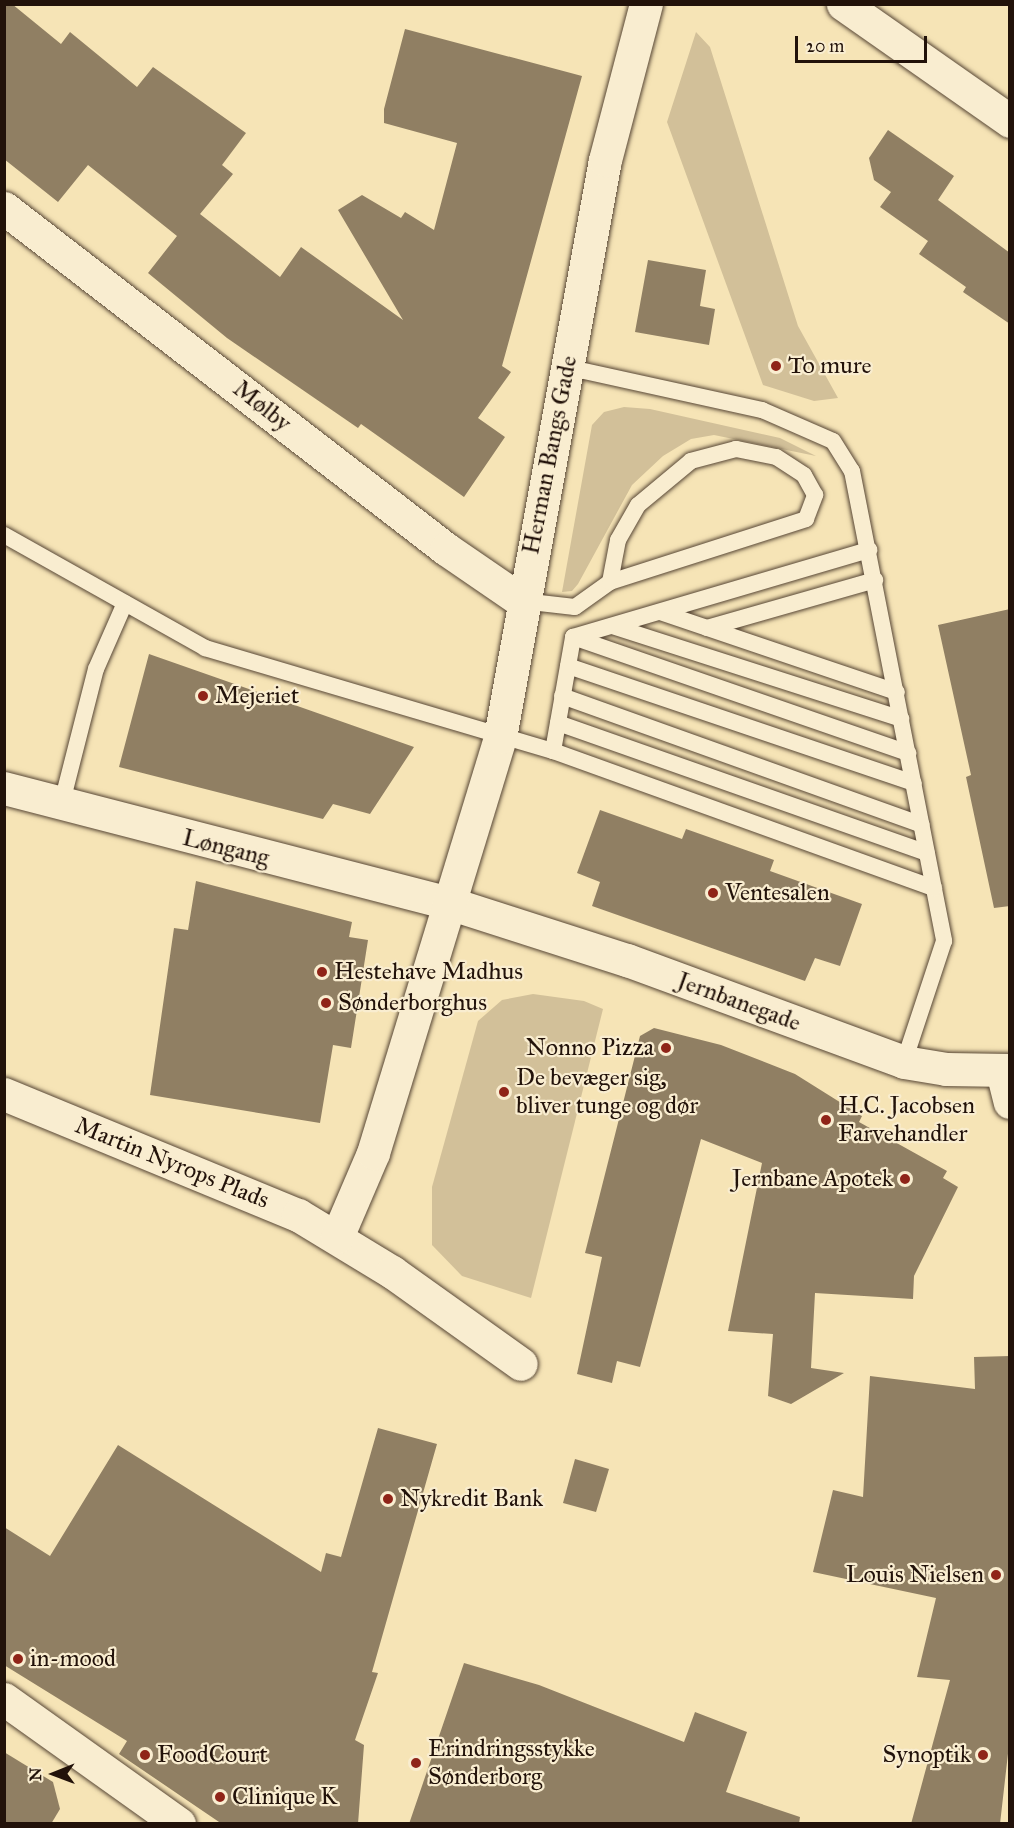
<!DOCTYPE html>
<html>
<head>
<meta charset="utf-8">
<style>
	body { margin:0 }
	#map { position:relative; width:1014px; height:1828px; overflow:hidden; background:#f6e4b6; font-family:"IM FELL Great Primer",serif }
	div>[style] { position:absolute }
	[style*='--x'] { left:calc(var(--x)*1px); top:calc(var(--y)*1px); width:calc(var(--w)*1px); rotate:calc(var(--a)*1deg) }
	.green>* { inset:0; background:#d2c099 }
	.building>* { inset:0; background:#907f63 }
	.roads { filter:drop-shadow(0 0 2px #574635) drop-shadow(0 0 2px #574635) }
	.lane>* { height:16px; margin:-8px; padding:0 8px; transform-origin:8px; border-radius:8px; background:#f9edd0 }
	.street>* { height:33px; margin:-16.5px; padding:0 16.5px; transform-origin:16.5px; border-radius:16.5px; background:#f9edd0 }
	.secondary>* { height:33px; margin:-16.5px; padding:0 16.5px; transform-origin:16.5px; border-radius:16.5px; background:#f9edd0 }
	.dots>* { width:16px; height:16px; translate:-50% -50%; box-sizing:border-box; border:3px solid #f9edd0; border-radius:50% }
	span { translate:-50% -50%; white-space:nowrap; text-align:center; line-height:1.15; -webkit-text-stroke:4.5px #f9edd0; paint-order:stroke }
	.poi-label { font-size:24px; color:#22120a }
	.left { translate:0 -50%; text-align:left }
	.right { translate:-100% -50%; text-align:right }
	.street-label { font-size:24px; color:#22120a }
	.frame { position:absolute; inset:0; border:6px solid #22120a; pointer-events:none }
	.north { position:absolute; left:24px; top:1744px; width:60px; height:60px; -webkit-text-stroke:4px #f9edd0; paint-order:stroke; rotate:269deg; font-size:16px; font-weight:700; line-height:24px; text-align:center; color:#22120a }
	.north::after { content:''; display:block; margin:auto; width:21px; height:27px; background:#22120a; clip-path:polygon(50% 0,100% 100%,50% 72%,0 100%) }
	.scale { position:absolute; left:795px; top:36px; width:132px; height:27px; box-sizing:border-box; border:3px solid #22120a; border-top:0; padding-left:8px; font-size:18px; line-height:21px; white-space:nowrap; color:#22120a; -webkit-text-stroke:4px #f9edd0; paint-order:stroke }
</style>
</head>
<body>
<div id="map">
	<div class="green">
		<i style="clip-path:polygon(696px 32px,710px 47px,798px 326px,838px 398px,814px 401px,763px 385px,667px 122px)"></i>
		<i style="clip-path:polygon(624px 407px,650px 409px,780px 438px,816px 456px,714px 435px,691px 439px,663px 456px,632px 485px,578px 584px,572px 591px,562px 592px,592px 425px,604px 412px)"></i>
		<i style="clip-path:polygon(533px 994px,584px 1001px,603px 1009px,531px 1298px,462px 1276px,432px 1245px,432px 1187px,478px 1021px,502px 1000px)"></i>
	</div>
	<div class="building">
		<i style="clip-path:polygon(4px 4px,12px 4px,61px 44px,70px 32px,137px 87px,153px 67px,246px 133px,222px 165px,233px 174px,200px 214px,280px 277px,301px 247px,403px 320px,338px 210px,362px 195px,401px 218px,405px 212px,434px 230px,457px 143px,384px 123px,384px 109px,405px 29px,582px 76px,502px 366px,511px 372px,478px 418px,505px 437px,464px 497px,361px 424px,358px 428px,227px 338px,148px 273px,177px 236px,88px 165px,58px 202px,4px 159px)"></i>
		<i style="clip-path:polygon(888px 130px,954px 176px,938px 200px,1010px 253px,1010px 324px,963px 292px,966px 287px,919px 254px,928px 241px,880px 207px,891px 192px,874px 180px,869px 158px)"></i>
		<i style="clip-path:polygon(648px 260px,706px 270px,700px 306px,715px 309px,709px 345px,635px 332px)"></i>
		<i style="clip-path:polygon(1010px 609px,1010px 906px,994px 908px,966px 777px,971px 775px,938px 625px)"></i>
		<i style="clip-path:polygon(149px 654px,414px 747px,370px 814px,333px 804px,323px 819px,119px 767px)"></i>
		<i style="clip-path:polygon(600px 810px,682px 839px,686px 829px,774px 860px,770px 871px,862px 904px,840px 966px,815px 958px,805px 981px,592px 906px,600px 882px,577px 873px)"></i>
		<i style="clip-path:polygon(196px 881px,352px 922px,349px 937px,368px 940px,351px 1048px,333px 1045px,320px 1123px,150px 1095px,174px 928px,188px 930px)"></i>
		<i style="clip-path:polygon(654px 1028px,721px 1045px,795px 1074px,862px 1116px,859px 1122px,947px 1171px,943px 1178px,958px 1187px,914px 1276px,913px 1299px,815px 1293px,811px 1368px,844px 1373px,791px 1404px,768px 1396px,773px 1334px,728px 1331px,762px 1163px,701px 1139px,640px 1367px,617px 1361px,612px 1383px,577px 1374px,602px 1257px,585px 1253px,640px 1036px)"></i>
		<i style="clip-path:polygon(1010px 1356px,1010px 1736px,1000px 1824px,911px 1824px,950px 1680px,917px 1677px,936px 1598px,813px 1572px,833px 1490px,863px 1497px,870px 1376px,975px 1389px,974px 1357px)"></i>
		<i style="clip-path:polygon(378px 1428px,437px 1444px,372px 1672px,378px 1673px,355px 1740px,364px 1745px,358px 1824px,222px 1824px,119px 1754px,127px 1741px,4px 1665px,4px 1527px,50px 1556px,118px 1445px,321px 1572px,326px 1553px,341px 1557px)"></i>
		<i style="clip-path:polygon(575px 1459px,609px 1469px,596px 1512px,563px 1503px)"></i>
		<i style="clip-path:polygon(464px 1663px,539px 1685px,684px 1742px,695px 1712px,747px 1732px,726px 1792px,800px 1817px,799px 1824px,409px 1824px)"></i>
		<i style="clip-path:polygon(4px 1752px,53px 1782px,60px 1809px,51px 1824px,4px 1824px)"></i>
	</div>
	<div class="roads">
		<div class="lane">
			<i style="--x:566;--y:367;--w:201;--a:12.4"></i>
			<i style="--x:762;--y:410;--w:77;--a:23.6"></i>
			<i style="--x:833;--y:441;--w:36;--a:58"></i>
			<i style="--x:852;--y:471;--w:479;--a:78.9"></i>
			<i style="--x:944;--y:941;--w:127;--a:108.3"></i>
			<i style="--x:4;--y:535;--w:231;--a:29.3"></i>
			<i style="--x:205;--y:648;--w:363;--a:16.5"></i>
			<i style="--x:553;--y:751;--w:405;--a:19.8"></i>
			<i style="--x:522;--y:601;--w:53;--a:6.5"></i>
			<i style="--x:575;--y:607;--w:43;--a:-35.5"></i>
			<i style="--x:610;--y:582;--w:206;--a:-17.8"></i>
			<i style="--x:806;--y:519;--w:26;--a:-69"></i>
			<i style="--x:815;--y:495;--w:23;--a:-119"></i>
			<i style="--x:804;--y:475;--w:33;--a:-147"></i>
			<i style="--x:776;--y:457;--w:41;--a:-168.7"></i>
			<i style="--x:736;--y:449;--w:47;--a:165.1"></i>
			<i style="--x:691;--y:461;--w:69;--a:140.3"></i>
			<i style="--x:638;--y:505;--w:40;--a:119.7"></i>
			<i style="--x:618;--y:540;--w:43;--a:100.8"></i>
			<i style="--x:660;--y:612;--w:250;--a:18.7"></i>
			<i style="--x:612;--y:626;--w:304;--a:17.8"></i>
			<i style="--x:707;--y:628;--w:175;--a:-15.9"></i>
			<i style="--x:573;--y:637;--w:355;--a:19.1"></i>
			<i style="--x:568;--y:666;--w:365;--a:18.7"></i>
			<i style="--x:562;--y:696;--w:382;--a:19.7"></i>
			<i style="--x:558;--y:723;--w:391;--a:19.4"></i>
			<i style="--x:553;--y:751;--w:116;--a:-80"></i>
			<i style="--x:573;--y:637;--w:309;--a:-16.4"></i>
			<i style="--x:61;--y:806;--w:141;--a:-75.7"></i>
			<i style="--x:96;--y:669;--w:72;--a:-66.3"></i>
		</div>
		<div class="street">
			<i style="--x:4;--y:208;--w:558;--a:37.65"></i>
			<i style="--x:446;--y:549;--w:92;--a:34.4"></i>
			<i style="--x:1002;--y:1071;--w:32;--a:76"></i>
			<i style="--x:4;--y:1094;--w:318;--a:22.4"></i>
			<i style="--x:298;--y:1215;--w:110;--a:31.2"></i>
			<i style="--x:392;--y:1272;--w:158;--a:35.5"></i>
			<i style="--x:4;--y:1699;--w:215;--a:35.5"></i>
		</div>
		<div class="secondary">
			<i style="--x:843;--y:4;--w:204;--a:35"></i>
			<i style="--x:4;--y:788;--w:460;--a:14.5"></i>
			<i style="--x:449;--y:903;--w:187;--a:17.8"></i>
			<i style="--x:627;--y:960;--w:295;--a:20.2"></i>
			<i style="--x:904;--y:1062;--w:43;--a:9.5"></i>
			<i style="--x:946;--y:1069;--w:64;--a:0.9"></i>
			<i style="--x:337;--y:1237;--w:91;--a:-66.8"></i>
			<i style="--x:373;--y:1153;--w:435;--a:-73"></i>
			<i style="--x:500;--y:737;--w:586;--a:-79.69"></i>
			<i style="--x:605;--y:160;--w:161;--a:-75.3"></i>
		</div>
	</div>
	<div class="dots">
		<i style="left:776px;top:366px;background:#8f2418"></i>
		<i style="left:203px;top:696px;background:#8f2418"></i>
		<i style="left:713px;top:893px;background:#8f2418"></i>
		<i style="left:322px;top:972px;background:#8f2418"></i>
		<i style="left:326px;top:1003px;background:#8f2418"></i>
		<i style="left:666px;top:1048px;background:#8f2418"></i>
		<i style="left:504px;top:1092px;background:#8f2418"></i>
		<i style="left:826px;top:1120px;background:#8f2418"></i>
		<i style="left:905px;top:1179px;background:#8f2418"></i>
		<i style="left:388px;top:1499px;background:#8f2418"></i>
		<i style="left:996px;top:1575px;background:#8f2418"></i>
		<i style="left:18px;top:1659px;background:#8f2418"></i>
		<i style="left:145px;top:1755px;background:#8f2418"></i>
		<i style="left:983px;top:1755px;background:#8f2418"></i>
		<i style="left:416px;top:1763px;background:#8f2418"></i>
		<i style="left:220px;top:1797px;background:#8f2418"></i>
	</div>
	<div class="poi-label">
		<span class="left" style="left:788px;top:366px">To mure</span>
		<span class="left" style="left:215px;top:696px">Mejeriet</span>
		<span class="left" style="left:725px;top:893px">Ventesalen</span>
		<span class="left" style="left:334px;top:972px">Hestehave Madhus</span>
		<span class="left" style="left:338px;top:1003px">Sønderborghus</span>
		<span class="right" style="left:654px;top:1048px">Nonno Pizza</span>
		<span class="left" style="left:516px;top:1092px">De bevæger sig,<br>bliver tunge og dør</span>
		<span class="left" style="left:838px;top:1120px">H.C. Jacobsen<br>Farvehandler</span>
		<span class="right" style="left:893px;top:1179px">Jernbane Apotek</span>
		<span class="left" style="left:400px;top:1499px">Nykredit Bank</span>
		<span class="right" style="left:984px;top:1575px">Louis Nielsen</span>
		<span class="left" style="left:30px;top:1659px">in-mood</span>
		<span class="left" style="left:428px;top:1763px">Erindringsstykke<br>Sønderborg</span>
		<span class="left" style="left:157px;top:1755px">FoodCourt</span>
		<span class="right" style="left:971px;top:1755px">Synoptik</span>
		<span class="left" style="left:232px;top:1797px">Clinique K</span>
	</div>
	<div class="street-label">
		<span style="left:262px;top:406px;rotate:38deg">Mølby</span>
		<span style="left:550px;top:455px;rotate:-79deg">Herman Bangs Gade</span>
		<span style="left:226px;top:848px;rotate:14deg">Løngang</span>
		<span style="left:739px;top:1002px;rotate:20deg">Jernbanegade</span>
		<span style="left:172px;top:1163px;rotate:22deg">Martin Nyrops Plads</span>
	</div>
	<div class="frame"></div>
	<div class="north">N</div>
	<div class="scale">20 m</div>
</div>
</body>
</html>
